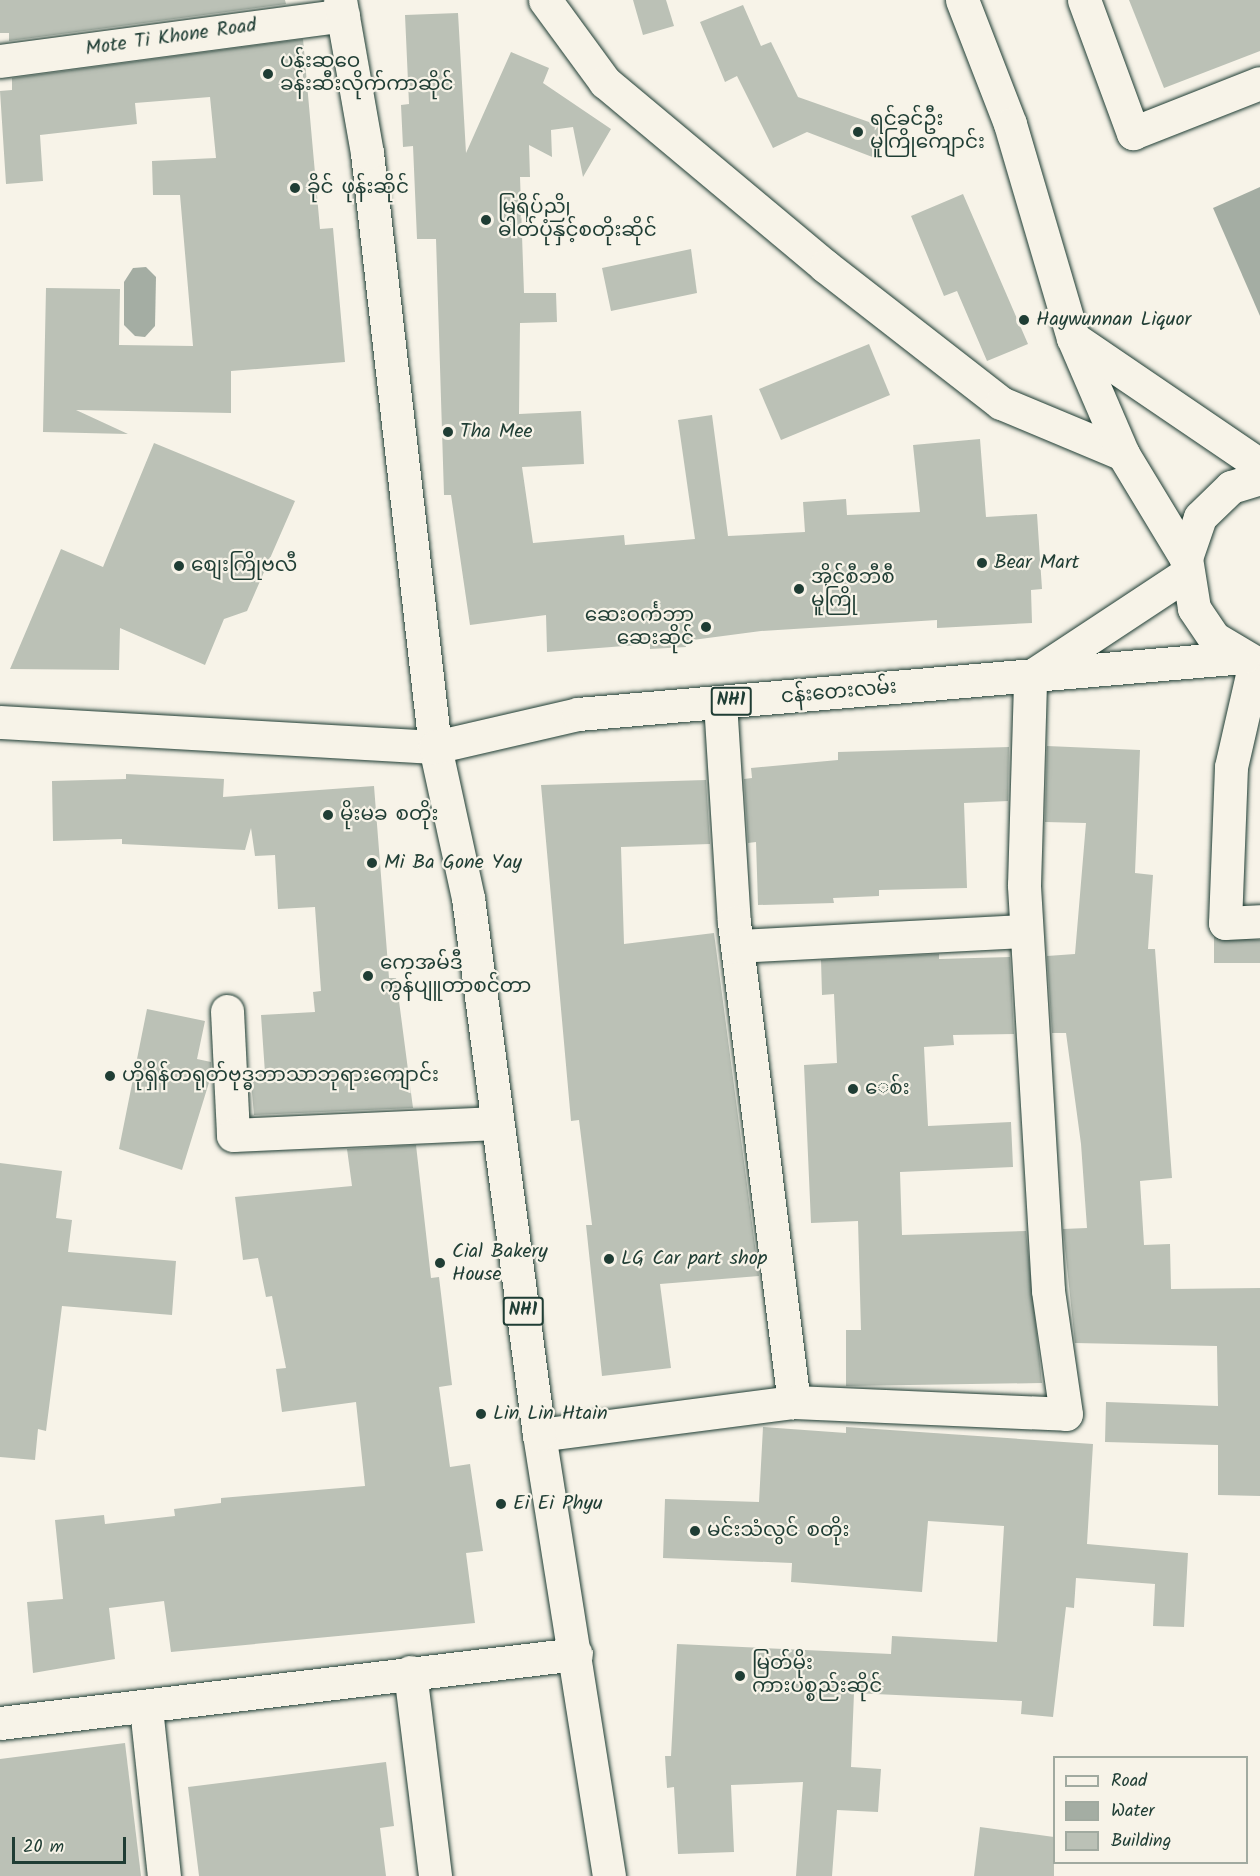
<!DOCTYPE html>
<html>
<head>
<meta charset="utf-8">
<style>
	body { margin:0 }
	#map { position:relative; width:1260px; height:1876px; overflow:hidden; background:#f7f3e8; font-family:Kalam,"Noto Sans Myanmar",sans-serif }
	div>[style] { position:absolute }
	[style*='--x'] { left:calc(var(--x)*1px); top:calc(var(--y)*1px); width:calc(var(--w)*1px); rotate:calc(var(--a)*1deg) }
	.water>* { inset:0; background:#a4ada3 }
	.building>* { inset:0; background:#bbc1b6 }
	.roads { filter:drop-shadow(0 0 2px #1f3d34) drop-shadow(0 0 2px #1f3d34) }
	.minor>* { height:33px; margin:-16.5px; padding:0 16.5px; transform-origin:16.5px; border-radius:16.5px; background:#f7f3e8 }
	.major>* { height:33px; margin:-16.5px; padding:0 16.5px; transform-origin:16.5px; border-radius:16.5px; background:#f7f3e8 }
	.highway>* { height:33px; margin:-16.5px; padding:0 16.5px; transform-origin:16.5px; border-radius:16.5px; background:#f7f3e8 }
	.dots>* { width:16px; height:16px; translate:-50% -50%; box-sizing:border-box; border:3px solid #f7f3e8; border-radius:50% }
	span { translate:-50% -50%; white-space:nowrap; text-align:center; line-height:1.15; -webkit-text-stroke:4.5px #f7f3e8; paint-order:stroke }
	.shield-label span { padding:2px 4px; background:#f7f3e8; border:2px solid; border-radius:4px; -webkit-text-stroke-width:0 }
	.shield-label { font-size:18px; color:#1f3d34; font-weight:700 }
	.street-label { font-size:20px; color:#1f3d34 }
	.poi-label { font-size:20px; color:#1f3d34 }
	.left { translate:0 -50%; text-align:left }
	.right { translate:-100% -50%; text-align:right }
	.legend { position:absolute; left:1053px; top:1756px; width:195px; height:108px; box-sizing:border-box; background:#f7f3e8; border:2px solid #a1aaa0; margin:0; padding:8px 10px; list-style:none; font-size:18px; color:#1f3d34 }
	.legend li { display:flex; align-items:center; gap:12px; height:30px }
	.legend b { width:30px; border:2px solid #a1aaa0 }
	.scale { position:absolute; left:12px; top:1837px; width:114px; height:27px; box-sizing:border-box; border:3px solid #1f3d34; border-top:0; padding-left:8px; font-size:18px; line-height:21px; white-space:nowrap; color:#1f3d34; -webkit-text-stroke:4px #f7f3e8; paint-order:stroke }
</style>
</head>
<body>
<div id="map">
	<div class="water">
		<i style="clip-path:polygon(1260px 187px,1260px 316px,1213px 208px)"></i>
		<i style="clip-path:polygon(146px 267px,156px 277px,155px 326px,145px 337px,135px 336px,124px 325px,124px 282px,133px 268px)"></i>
	</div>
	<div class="building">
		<i style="clip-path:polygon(0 0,285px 0,286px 4px,9px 41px,9px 33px,0 33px)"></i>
		<i style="clip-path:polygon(633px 0,666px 0,674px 26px,643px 35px)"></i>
		<i style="clip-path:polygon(1129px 0,1260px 0,1260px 51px,1164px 88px)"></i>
		<i style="clip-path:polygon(743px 5px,761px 46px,771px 42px,798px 97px,886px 128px,875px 158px,807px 132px,773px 148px,737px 76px,725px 82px,700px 22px)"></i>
		<i style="clip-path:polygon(458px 13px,466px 153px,511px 52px,549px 68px,543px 83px,611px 129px,583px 177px,573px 127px,551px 130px,552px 157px,529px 145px,530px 177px,520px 177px,524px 293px,556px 293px,557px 322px,520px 323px,519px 414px,581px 411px,584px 464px,522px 467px,533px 543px,624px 535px,625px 545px,695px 539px,678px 420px,712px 415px,728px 536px,805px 532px,803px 502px,846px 499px,847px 515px,920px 512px,913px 445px,980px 439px,986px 517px,1037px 514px,1042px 589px,1031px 590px,1032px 623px,937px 628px,937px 620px,761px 631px,685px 641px,686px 647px,650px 649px,650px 644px,547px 652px,546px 615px,470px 625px,451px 495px,444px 495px,436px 239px,417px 239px,413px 146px,403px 147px,401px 105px,409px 104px,405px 15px)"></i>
		<i style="clip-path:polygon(303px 39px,320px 229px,333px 228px,345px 362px,231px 371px,231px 413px,76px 410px,128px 434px,43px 432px,46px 288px,120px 289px,119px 345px,193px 346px,180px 195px,153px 195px,152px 161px,216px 158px,210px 97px,135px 103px,137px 124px,40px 135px,43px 181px,6px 184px,0 91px,12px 90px,12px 78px)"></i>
		<i style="clip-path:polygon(963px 194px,1028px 344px,987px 361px,957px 291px,944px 296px,911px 216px)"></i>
		<i style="clip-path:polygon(691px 249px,697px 293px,611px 311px,602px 268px)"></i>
		<i style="clip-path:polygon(869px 344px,890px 395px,781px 440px,759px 389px)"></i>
		<i style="clip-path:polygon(154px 443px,295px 501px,247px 611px,224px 619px,205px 665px,120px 628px,119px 670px,10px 669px,61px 549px,103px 567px)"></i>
		<i style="clip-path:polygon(1047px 746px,1140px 750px,1135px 873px,1153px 875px,1148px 949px,1155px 949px,1172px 1178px,1140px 1181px,1144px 1245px,1170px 1244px,1171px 1289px,1260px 1288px,1260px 1496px,1218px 1495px,1218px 1445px,1105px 1442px,1106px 1402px,1218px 1406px,1217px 1346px,1075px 1343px,1063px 1229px,1087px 1228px,1081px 1144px,1066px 1033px,1052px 1033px,1047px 956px,1075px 954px,1086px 823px,1045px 822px)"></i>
		<i style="clip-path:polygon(1009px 747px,1008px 801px,964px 803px,967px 888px,879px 890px,879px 896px,833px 898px,834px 903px,758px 905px,756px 842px,748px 843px,744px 779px,752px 778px,751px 768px,838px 760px,838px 752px)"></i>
		<i style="clip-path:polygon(126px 774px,224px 779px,223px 797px,374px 786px,389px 978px,396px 978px,413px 1108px,254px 1115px,250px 1070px,265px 1073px,261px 1015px,315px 1012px,313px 992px,321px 991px,315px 907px,278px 909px,275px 855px,255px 856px,251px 828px,245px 850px,122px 844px,122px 839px,53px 841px,52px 781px,126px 779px)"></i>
		<i style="clip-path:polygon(706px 780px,710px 844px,621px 847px,624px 944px,714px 933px,759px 1276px,660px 1284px,671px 1368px,602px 1376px,586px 1225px,592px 1225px,579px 1120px,571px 1121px,541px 785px)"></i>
		<i style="clip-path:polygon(1214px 937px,1260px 940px,1260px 963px,1214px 963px)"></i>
		<i style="clip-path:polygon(939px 954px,939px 959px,1010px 957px,1014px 1034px,953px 1035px,954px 1045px,924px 1047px,928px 1126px,1011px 1122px,1013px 1167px,900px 1172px,902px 1235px,1026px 1231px,1042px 1383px,846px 1386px,846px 1330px,861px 1330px,858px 1221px,811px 1223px,804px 1065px,837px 1063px,834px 994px,822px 995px,821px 960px)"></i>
		<i style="clip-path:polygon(147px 1009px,205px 1021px,197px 1059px,211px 1062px,211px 1076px,182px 1170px,119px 1149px)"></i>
		<i style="clip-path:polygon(416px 1145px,431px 1278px,439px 1277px,452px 1385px,439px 1387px,450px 1467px,470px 1464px,483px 1551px,466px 1553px,475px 1623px,171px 1652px,164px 1601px,109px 1608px,115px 1659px,33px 1673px,27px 1602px,63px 1599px,55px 1520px,104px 1515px,105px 1524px,175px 1516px,174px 1509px,221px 1503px,221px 1498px,365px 1486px,356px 1402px,282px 1412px,276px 1369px,286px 1368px,272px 1296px,266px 1297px,258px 1258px,243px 1260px,235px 1197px,352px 1186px,347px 1149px)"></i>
		<i style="clip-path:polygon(0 1163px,62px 1171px,56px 1218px,72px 1220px,68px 1252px,176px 1261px,172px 1315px,62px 1306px,46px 1431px,38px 1429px,35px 1460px,0 1457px)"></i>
		<i style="clip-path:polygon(763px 1427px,846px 1433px,846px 1427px,1093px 1444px,1087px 1544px,1188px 1553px,1184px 1627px,1153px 1626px,1155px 1584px,1076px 1578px,1074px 1608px,1066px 1607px,1053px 1717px,1021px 1714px,1022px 1701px,854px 1693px,851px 1767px,881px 1769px,878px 1812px,837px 1810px,832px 1876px,796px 1876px,803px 1782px,731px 1785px,734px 1852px,678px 1854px,674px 1787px,667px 1788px,665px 1756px,671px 1756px,677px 1644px,891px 1654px,892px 1636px,997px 1642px,1004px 1526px,928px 1521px,922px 1592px,791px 1582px,792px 1563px,663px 1558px,665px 1499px,759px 1502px)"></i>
		<i style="clip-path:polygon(125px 1743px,141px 1876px,0 1876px,0 1759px)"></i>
		<i style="clip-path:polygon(386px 1762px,394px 1826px,380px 1828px,386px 1876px,199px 1876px,188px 1787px)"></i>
		<i style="clip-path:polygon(980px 1827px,1054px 1837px,1054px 1876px,974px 1876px)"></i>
	</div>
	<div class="roads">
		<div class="minor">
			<i style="--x:545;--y:0;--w:102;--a:53.8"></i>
			<i style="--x:605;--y:82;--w:287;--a:39.9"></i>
			<i style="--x:825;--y:266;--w:223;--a:37.9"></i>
			<i style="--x:1001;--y:403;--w:132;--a:22.7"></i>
			<i style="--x:1084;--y:0;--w:142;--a:69.8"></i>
			<i style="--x:1133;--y:133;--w:136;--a:-21.5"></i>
			<i style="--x:0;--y:61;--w:346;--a:-7.6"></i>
			<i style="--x:1255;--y:662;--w:108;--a:102.9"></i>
			<i style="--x:1231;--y:767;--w:156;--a:92.2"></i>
			<i style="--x:1225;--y:923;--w:35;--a:-3"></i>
			<i style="--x:720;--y:702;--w:220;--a:86.4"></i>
			<i style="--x:734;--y:922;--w:484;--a:82.9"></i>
			<i style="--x:737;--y:946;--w:289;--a:-3"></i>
			<i style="--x:227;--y:1011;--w:124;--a:87.2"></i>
			<i style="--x:233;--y:1135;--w:264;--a:-2.6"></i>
			<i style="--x:539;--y:1435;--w:257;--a:-7.4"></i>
			<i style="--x:794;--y:1402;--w:272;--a:2.5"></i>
			<i style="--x:1066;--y:1414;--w:125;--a:-98.3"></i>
			<i style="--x:1048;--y:1290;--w:406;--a:-93.4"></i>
			<i style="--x:1024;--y:885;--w:208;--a:-88.3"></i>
			<i style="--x:410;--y:1672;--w:206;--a:83"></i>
			<i style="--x:146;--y:1708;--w:169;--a:83.9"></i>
			<i style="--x:0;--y:1723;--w:580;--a:-6.83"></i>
		</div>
		<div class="major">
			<i style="--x:962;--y:0;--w:133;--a:68.8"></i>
			<i style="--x:1010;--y:124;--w:223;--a:73.6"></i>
			<i style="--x:1073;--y:338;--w:126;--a:66.7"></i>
			<i style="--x:1123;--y:454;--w:122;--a:58.8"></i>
			<i style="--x:1073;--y:338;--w:226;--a:34.2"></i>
			<i style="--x:0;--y:722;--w:436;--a:3.3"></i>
			<i style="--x:435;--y:747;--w:598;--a:-96.53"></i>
			<i style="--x:367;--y:153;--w:155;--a:-100"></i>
		</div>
		<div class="highway">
			<i style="--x:1251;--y:660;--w:43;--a:-149.3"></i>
			<i style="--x:1214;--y:638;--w:36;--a:-124"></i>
			<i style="--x:1194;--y:608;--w:51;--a:-99.1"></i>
			<i style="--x:1186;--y:558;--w:43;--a:-71.1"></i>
			<i style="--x:1200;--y:517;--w:43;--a:-44.1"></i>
			<i style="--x:1231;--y:487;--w:30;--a:-17"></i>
			<i style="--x:1030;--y:677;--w:187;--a:-33.4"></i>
			<i style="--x:609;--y:1876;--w:447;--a:-99"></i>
			<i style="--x:539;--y:1435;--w:542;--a:-97.53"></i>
			<i style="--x:468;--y:898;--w:155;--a:-102.3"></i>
			<i style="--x:435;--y:747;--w:147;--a:-13"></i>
			<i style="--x:578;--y:714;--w:668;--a:-4.89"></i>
		</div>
	</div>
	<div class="dots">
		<i style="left:268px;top:74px;background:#1f3d34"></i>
		<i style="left:858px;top:132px;background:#1f3d34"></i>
		<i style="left:295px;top:188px;background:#1f3d34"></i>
		<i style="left:486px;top:220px;background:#1f3d34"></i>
		<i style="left:1024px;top:320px;background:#1f3d34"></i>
		<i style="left:448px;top:432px;background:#1f3d34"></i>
		<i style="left:982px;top:563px;background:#1f3d34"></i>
		<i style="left:179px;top:566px;background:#1f3d34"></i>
		<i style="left:799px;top:589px;background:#1f3d34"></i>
		<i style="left:706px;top:627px;background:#1f3d34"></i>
		<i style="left:328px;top:815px;background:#1f3d34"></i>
		<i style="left:372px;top:863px;background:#1f3d34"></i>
		<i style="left:368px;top:976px;background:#1f3d34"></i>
		<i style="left:110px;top:1076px;background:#1f3d34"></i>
		<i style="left:853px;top:1089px;background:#1f3d34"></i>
		<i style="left:609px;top:1259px;background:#1f3d34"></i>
		<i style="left:440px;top:1263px;background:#1f3d34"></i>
		<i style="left:481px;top:1414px;background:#1f3d34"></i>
		<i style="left:501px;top:1504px;background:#1f3d34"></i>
		<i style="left:695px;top:1531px;background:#1f3d34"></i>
		<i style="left:740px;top:1676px;background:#1f3d34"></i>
	</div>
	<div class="shield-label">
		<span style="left:731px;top:701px">NH1</span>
		<span style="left:523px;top:1311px">NH1</span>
	</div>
	<div class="street-label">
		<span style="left:171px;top:38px;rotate:-8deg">Mote Ti Khone Road</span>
		<span style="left:839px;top:693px;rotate:-5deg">ငန်းတေးလမ်း</span>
	</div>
	<div class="poi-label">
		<span class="left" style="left:280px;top:74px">ပန်းဆုဝေ<br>ခန်းဆီးလိုက်ကာဆိုင်</span>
		<span class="left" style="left:870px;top:132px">ရင်ခွင်ဦး<br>မူကြိုကျောင်း</span>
		<span class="left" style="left:307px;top:188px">ခိုင် ဖုန်းဆိုင်</span>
		<span class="left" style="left:498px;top:220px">မြရိပ်ညို<br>ဓါတ်ပုံနှင့်စတိုးဆိုင်</span>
		<span class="left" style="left:1036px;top:320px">Haywunnan Liquor</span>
		<span class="left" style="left:460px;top:432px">Tha Mee</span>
		<span class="left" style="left:994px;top:563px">Bear Mart</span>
		<span class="left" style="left:191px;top:566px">စျေးကြိုဗလီ</span>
		<span class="left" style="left:811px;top:590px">အိုင်စီဘီစီ<br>မူကြို</span>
		<span class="right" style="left:694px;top:628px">ဆေးဝင်္ကဘာ<br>ဆေးဆိုင်</span>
		<span class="left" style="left:340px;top:815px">မိုးမခ စတိုး</span>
		<span class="left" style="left:384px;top:863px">Mi Ba Gone Yay</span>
		<span class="left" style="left:380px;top:976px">ကေအမ်ဒီ<br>ကွန်ပျူတာစင်တာ</span>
		<span class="left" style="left:122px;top:1076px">ဟိုရှိန်တရုတ်ဗုဒ္ဓဘာသာဘုရားကျောင်း</span>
		<span class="left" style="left:865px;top:1089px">ေစ်း</span>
		<span class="left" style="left:452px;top:1264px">Cial Bakery<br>House</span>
		<span class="left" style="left:621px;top:1259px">LG Car part shop</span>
		<span class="left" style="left:493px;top:1414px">Lin Lin Htain</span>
		<span class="left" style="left:513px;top:1504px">Ei Ei Phyu</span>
		<span class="left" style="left:707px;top:1531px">မင်းသံလွင် စတိုး</span>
		<span class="left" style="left:752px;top:1676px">မြတ်မိုး<br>ကားပစ္စည်းဆိုင်</span>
	</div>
	<ul class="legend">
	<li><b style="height:8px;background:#f7f3e8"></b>Road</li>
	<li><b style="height:16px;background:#a4ada3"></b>Water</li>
	<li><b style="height:16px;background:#bbc1b6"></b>Building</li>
	</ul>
	<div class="scale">20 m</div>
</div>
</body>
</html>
